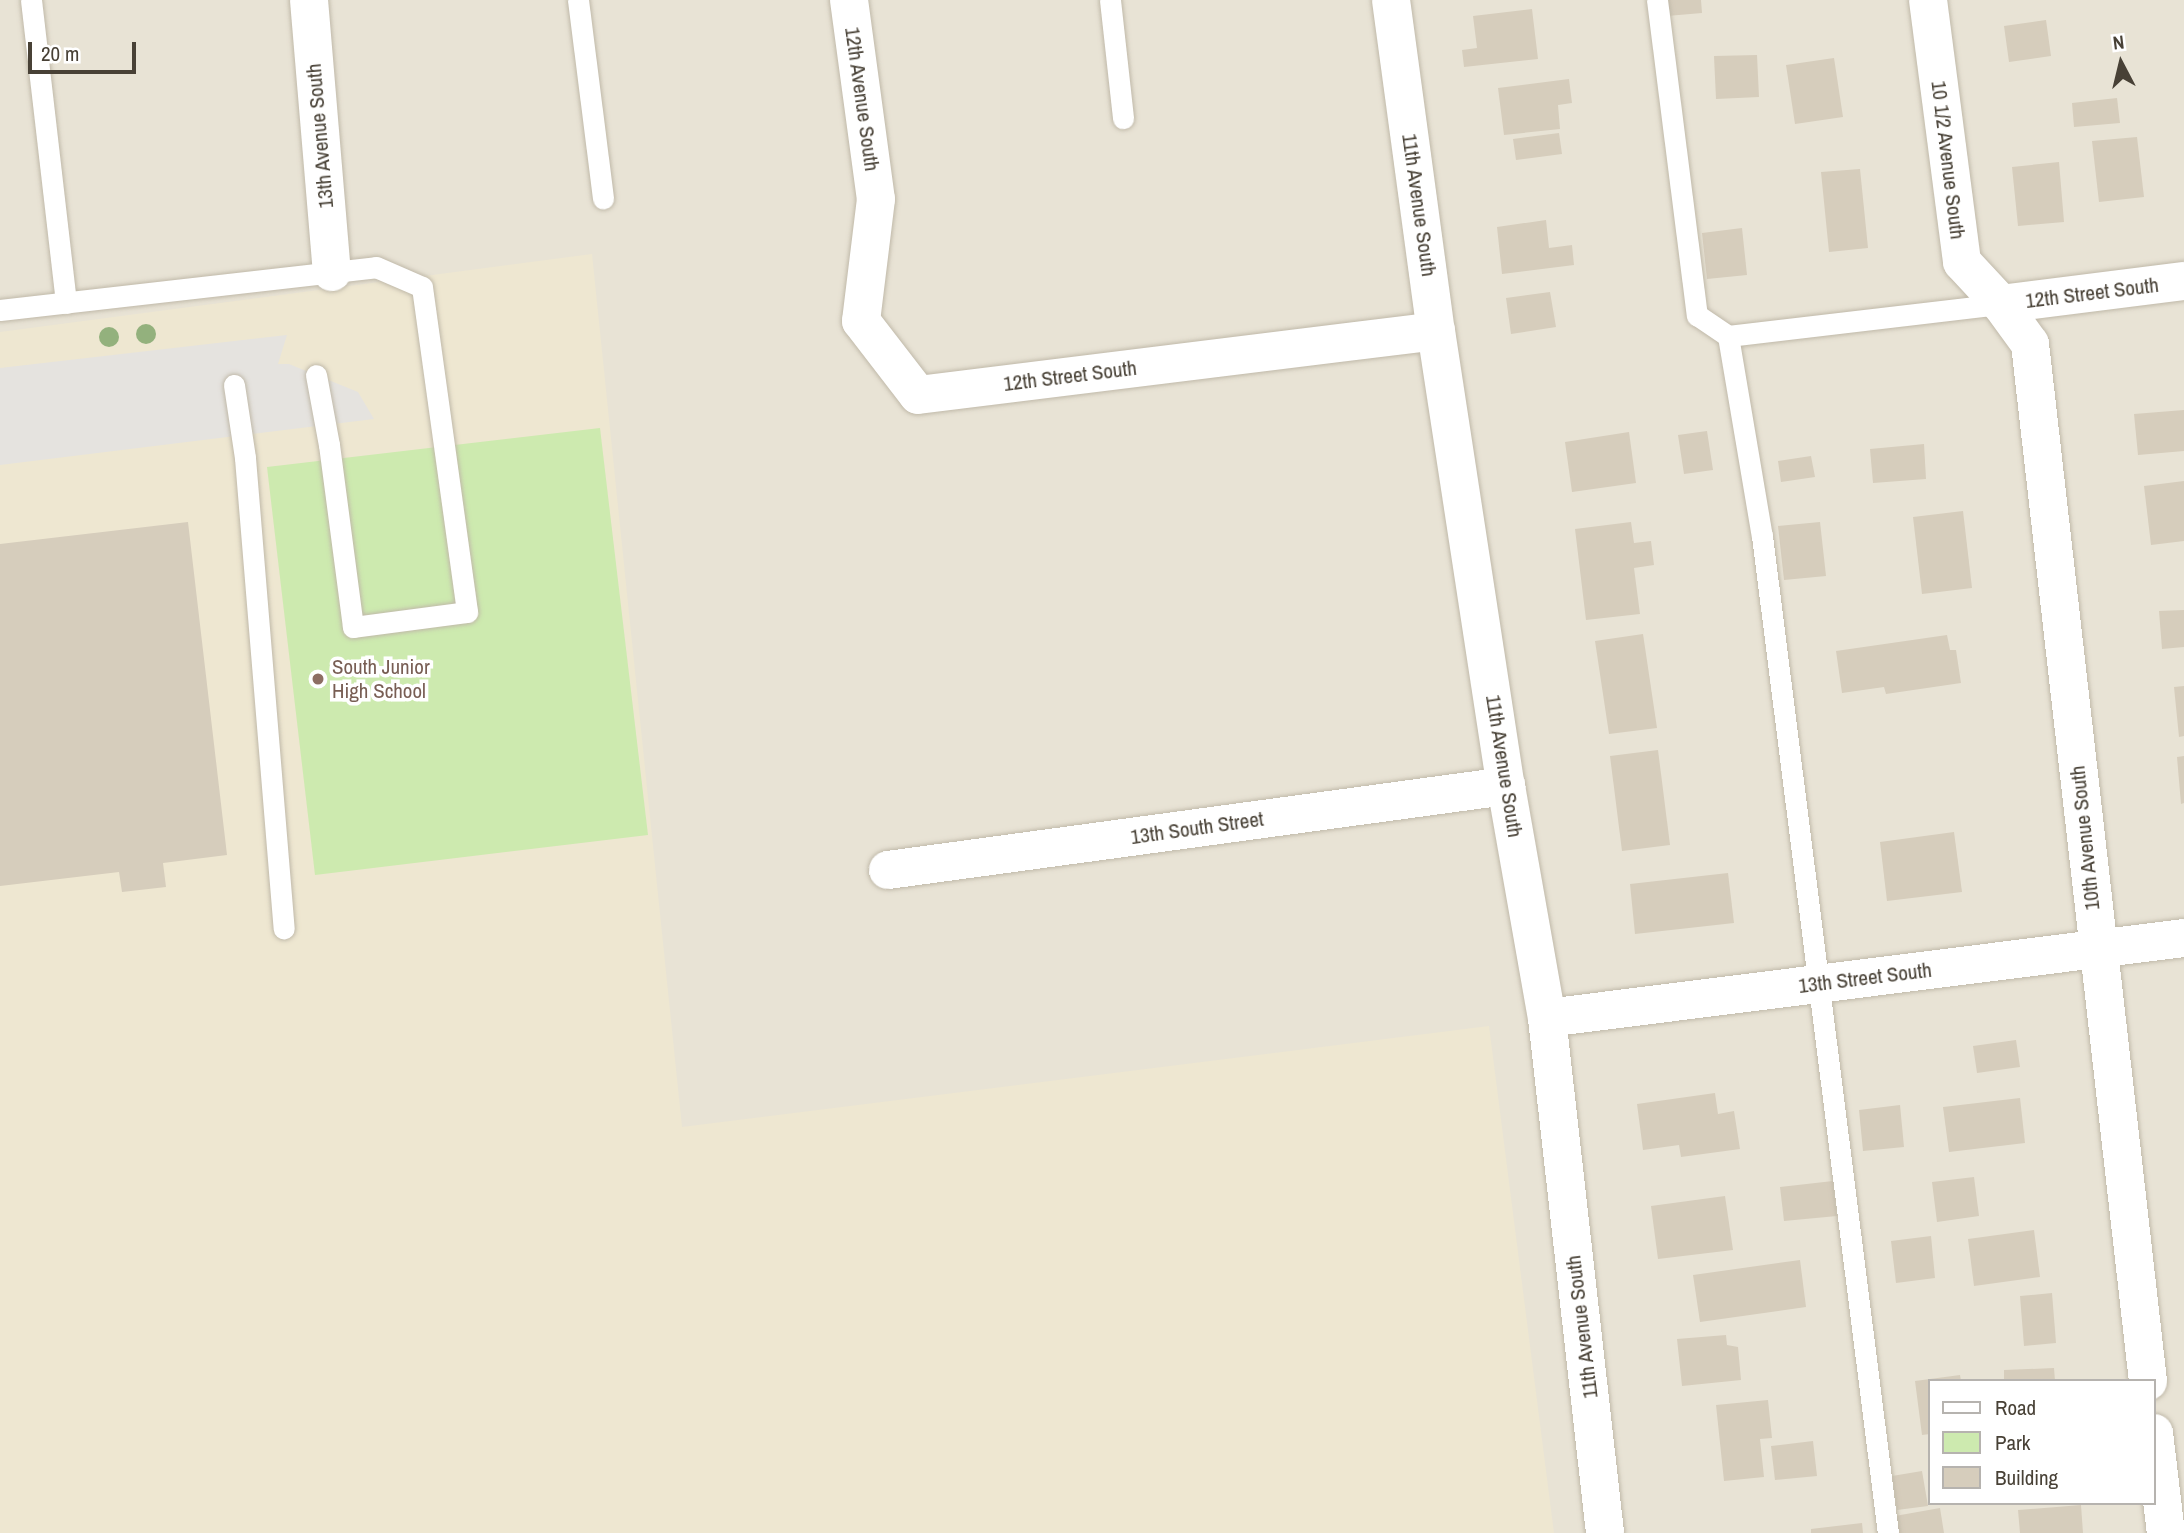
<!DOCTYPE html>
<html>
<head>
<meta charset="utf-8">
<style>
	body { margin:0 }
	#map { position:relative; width:2184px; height:1533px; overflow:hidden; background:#f4f1e7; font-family:"Archivo Narrow",sans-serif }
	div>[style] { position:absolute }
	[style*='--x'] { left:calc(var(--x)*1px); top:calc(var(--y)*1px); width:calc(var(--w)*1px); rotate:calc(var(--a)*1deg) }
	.residential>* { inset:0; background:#e8e3d5 }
	.education>* { inset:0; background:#eee7d1 }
	.green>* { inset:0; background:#cdeaaf }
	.parking>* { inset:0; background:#e5e3df }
	.building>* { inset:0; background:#d6cdbc }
	.roads { filter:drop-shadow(0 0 2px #c0b9a9) drop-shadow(0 0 2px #c0b9a9) }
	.service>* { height:21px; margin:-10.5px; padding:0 10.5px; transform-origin:10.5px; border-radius:10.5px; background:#fff }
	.minor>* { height:38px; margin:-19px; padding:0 19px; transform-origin:19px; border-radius:19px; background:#fff }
	.trees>* { width:20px; height:20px; margin:-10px; border-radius:50%; background:#93b17d }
	.dots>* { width:19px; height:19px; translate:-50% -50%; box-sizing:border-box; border:4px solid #fff; border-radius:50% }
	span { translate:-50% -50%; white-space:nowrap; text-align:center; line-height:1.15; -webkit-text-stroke:7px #fff; paint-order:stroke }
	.street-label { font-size:21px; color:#484136 }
	.education-label { font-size:21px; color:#785e54 }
	.left { translate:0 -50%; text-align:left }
	.legend { position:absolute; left:1928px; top:1379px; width:228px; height:126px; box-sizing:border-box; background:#fff; border:2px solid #b6b3af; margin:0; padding:9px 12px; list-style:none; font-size:21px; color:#484136 }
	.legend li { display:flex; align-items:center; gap:14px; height:35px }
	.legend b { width:35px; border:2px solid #b6b3af }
	.north { position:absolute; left:2086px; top:28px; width:70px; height:70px; -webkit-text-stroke:5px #fff; paint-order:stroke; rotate:353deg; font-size:19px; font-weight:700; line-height:28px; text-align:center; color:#484136 }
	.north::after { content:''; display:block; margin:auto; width:24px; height:32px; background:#484136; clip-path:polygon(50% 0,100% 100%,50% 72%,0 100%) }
	.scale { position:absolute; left:28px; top:42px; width:108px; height:32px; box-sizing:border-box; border:4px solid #484136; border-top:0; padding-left:9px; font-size:21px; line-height:24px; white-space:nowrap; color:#484136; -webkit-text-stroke:5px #fff; paint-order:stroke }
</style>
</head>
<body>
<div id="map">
	<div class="residential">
		<i style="clip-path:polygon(evenodd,0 0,2184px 0,2184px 1533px,0 1533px,0 0,1930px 1381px,2154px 1381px,2154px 1503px,1930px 1503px,1930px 1381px)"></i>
	</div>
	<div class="education">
		<i style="clip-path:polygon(592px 254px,682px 1127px,1489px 1026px,1554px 1533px,0 1533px,0 332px)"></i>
	</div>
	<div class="green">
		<i style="clip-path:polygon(600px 428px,648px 835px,315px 875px,267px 467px)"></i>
	</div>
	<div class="parking">
		<i style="clip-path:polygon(287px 335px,278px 364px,289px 364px,358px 392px,374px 419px,0 465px,0 368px)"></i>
	</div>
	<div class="building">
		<i style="clip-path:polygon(1665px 0,1701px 0,1702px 13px,1667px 16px)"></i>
		<i style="clip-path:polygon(1532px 9px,1538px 59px,1464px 67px,1462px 50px,1477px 48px,1473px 16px)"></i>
		<i style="clip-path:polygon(2046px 20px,2051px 56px,2009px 62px,2004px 26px)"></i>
		<i style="clip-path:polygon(1757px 55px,1759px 97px,1716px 99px,1714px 56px)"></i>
		<i style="clip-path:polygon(1834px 58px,1843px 117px,1795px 124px,1786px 65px)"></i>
		<i style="clip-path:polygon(1569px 79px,1572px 103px,1558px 105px,1560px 129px,1504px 135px,1498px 88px)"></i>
		<i style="clip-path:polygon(2117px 98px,2120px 123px,2074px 127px,2072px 103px)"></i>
		<i style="clip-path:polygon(1559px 133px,1562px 154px,1516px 160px,1513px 139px)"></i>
		<i style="clip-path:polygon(2137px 137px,2144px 197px,2099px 202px,2092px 141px)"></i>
		<i style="clip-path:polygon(2059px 162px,2064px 222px,2018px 226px,2012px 167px)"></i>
		<i style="clip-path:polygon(1860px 169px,1868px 248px,1829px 252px,1821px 172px)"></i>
		<i style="clip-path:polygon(1546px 220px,1549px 248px,1572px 245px,1574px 265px,1502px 274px,1497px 227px)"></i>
		<i style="clip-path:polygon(1742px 228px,1747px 275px,1707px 279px,1702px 233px)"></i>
		<i style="clip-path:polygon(1550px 292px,1556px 327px,1511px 334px,1506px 298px)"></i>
		<i style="clip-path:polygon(2184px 410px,2184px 451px,2138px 455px,2134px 414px)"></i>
		<i style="clip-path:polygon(1707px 431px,1713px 470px,1684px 474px,1678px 435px)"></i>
		<i style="clip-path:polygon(1629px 432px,1636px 483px,1572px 492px,1565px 442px)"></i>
		<i style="clip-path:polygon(1924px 444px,1926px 479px,1873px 483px,1870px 449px)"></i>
		<i style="clip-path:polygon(1811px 456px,1815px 477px,1781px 482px,1778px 461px)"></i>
		<i style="clip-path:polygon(2184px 481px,2184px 541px,2151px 545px,2144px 486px)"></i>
		<i style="clip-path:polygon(1963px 511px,1972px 588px,1922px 594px,1913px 517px)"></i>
		<i style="clip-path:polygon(188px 522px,227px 855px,163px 863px,166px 887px,122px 892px,119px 872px,0 886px,0 544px)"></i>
		<i style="clip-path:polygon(1631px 522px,1634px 543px,1651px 541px,1654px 565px,1634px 568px,1640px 614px,1586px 620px,1575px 529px)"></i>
		<i style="clip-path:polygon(1820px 522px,1826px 576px,1784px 580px,1778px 526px)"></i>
		<i style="clip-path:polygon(2184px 610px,2184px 647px,2162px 649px,2159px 611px)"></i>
		<i style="clip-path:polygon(1643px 634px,1657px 728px,1609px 734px,1595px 641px)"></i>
		<i style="clip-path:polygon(1947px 635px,1950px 650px,1956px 650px,1961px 683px,1886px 694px,1884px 687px,1842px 693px,1836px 651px)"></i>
		<i style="clip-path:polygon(2184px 686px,2184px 736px,2179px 737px,2174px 687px)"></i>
		<i style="clip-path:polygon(1658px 750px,1670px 845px,1622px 851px,1610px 756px)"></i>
		<i style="clip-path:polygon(2184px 756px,2184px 803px,2181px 804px,2177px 757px)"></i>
		<i style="clip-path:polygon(1954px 832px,1962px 892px,1887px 901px,1880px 842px)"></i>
		<i style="clip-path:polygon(1728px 873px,1734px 923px,1635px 934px,1630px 884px)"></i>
		<i style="clip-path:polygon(2016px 1040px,2020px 1067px,1977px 1073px,1973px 1046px)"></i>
		<i style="clip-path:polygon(1715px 1093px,1718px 1114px,1734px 1111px,1740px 1149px,1681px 1157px,1679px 1145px,1643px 1150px,1637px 1104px)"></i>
		<i style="clip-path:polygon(2020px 1098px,2025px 1143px,1949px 1152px,1943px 1107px)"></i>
		<i style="clip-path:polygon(1900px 1105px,1904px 1147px,1863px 1151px,1859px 1110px)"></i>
		<i style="clip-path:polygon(1974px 1177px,1979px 1216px,1937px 1222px,1932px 1182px)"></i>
		<i style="clip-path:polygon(1833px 1181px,1837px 1216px,1784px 1221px,1780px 1187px)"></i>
		<i style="clip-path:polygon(1725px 1196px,1733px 1250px,1658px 1259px,1651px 1206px)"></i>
		<i style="clip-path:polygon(2034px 1230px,2040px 1277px,1974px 1286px,1968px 1239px)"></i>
		<i style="clip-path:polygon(1931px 1236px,1935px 1278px,1896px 1283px,1891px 1241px)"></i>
		<i style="clip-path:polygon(1800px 1260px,1806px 1307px,1700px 1322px,1693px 1275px)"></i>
		<i style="clip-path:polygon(2052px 1293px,2056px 1343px,2024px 1346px,2020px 1296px)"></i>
		<i style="clip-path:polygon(1726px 1335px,1727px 1345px,1738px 1347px,1741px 1380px,1682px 1386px,1677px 1339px)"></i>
		<i style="clip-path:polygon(2054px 1368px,2055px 1381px,2004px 1381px,2004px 1370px)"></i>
		<i style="clip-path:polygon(1960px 1375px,1961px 1381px,1930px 1381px,1930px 1434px,1922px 1435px,1915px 1381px)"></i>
		<i style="clip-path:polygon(1768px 1400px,1772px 1438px,1760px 1439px,1764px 1477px,1724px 1481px,1716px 1405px)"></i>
		<i style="clip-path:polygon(1813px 1441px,1817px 1476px,1775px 1480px,1771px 1446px)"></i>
		<i style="clip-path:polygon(1922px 1471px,1928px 1506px,1897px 1510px,1892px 1476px)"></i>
		<i style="clip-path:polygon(2081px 1505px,2083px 1533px,2020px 1533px,2018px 1510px)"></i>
		<i style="clip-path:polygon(1940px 1508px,1944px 1533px,1898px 1533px,1895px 1516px)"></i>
		<i style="clip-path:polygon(1862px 1523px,1863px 1533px,1811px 1533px,1811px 1529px)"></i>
	</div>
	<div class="roads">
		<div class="service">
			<i style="--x:31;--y:0;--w:305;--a:83.4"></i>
			<i style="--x:578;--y:0;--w:200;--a:82.8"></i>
			<i style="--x:1110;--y:0;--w:119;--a:83.7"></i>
			<i style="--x:1657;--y:0;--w:318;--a:82.8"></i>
			<i style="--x:1697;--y:315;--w:37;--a:34"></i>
			<i style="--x:1728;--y:336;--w:275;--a:-6.7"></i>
			<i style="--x:0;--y:310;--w:378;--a:-6.5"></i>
			<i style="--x:376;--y:267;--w:50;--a:23.5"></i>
			<i style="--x:422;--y:287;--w:328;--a:82.1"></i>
			<i style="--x:467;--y:612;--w:115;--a:172.5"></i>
			<i style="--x:353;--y:627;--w:184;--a:-97.5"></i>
			<i style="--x:329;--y:445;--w:71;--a:-100.5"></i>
			<i style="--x:1728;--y:336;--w:203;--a:80.4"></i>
			<i style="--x:1762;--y:536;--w:1005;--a:82.8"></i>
			<i style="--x:234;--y:385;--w:74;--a:81.4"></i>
			<i style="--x:245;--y:458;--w:472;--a:85.3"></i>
		</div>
		<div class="minor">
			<i style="--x:309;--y:0;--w:273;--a:85.2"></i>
			<i style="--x:849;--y:0;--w:201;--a:82.3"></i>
			<i style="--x:876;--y:199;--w:123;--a:97"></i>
			<i style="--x:861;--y:321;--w:93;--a:52.4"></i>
			<i style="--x:918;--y:395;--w:522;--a:-7.04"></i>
			<i style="--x:1391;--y:0;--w:334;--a:82.3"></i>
			<i style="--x:1436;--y:331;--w:460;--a:81.3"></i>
			<i style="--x:1506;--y:786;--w:236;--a:80"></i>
			<i style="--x:1547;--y:1018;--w:518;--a:83.57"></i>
			<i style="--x:1928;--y:0;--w:264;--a:82.6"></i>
			<i style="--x:1962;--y:262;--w:57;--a:47.1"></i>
			<i style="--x:2001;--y:304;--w:49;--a:54.1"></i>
			<i style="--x:2030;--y:344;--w:1044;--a:83.51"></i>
			<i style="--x:2001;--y:304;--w:184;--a:-7.2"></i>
			<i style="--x:888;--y:870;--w:624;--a:-7.74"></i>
			<i style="--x:1547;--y:1018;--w:642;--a:-7.16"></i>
			<i style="--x:2154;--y:1433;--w:101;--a:83.2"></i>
		</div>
	</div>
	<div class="trees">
		<i style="left:146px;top:334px"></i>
		<i style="left:109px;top:337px"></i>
	</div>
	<div class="dots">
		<i style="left:318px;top:679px;background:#8d6e63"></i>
	</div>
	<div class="street-label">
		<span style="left:862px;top:99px;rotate:82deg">12th Avenue South</span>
		<span style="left:320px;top:136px;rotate:-95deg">13th Avenue South</span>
		<span style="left:1948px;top:160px;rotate:83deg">10 1/2 Avenue South</span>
		<span style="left:1419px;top:205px;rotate:82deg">11th Avenue South</span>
		<span style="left:2092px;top:293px;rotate:-7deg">12th Street South</span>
		<span style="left:1070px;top:376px;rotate:-7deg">12th Street South</span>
		<span style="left:1504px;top:766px;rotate:81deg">11th Avenue South</span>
		<span style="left:1197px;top:828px;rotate:-8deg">13th South Street</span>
		<span style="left:2085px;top:838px;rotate:-96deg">10th Avenue South</span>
		<span style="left:1865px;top:978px;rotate:-7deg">13th Street South</span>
		<span style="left:1582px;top:1327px;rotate:-97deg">11th Avenue South</span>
	</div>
	<div class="education-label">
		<span class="left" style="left:332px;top:679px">South Junior<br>High School</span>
	</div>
	<ul class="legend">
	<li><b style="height:9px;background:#fff"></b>Road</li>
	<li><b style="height:19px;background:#cdeaaf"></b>Park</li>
	<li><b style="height:19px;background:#d6cdbc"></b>Building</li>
	</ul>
	<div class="north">N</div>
	<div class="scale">20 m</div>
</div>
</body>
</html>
